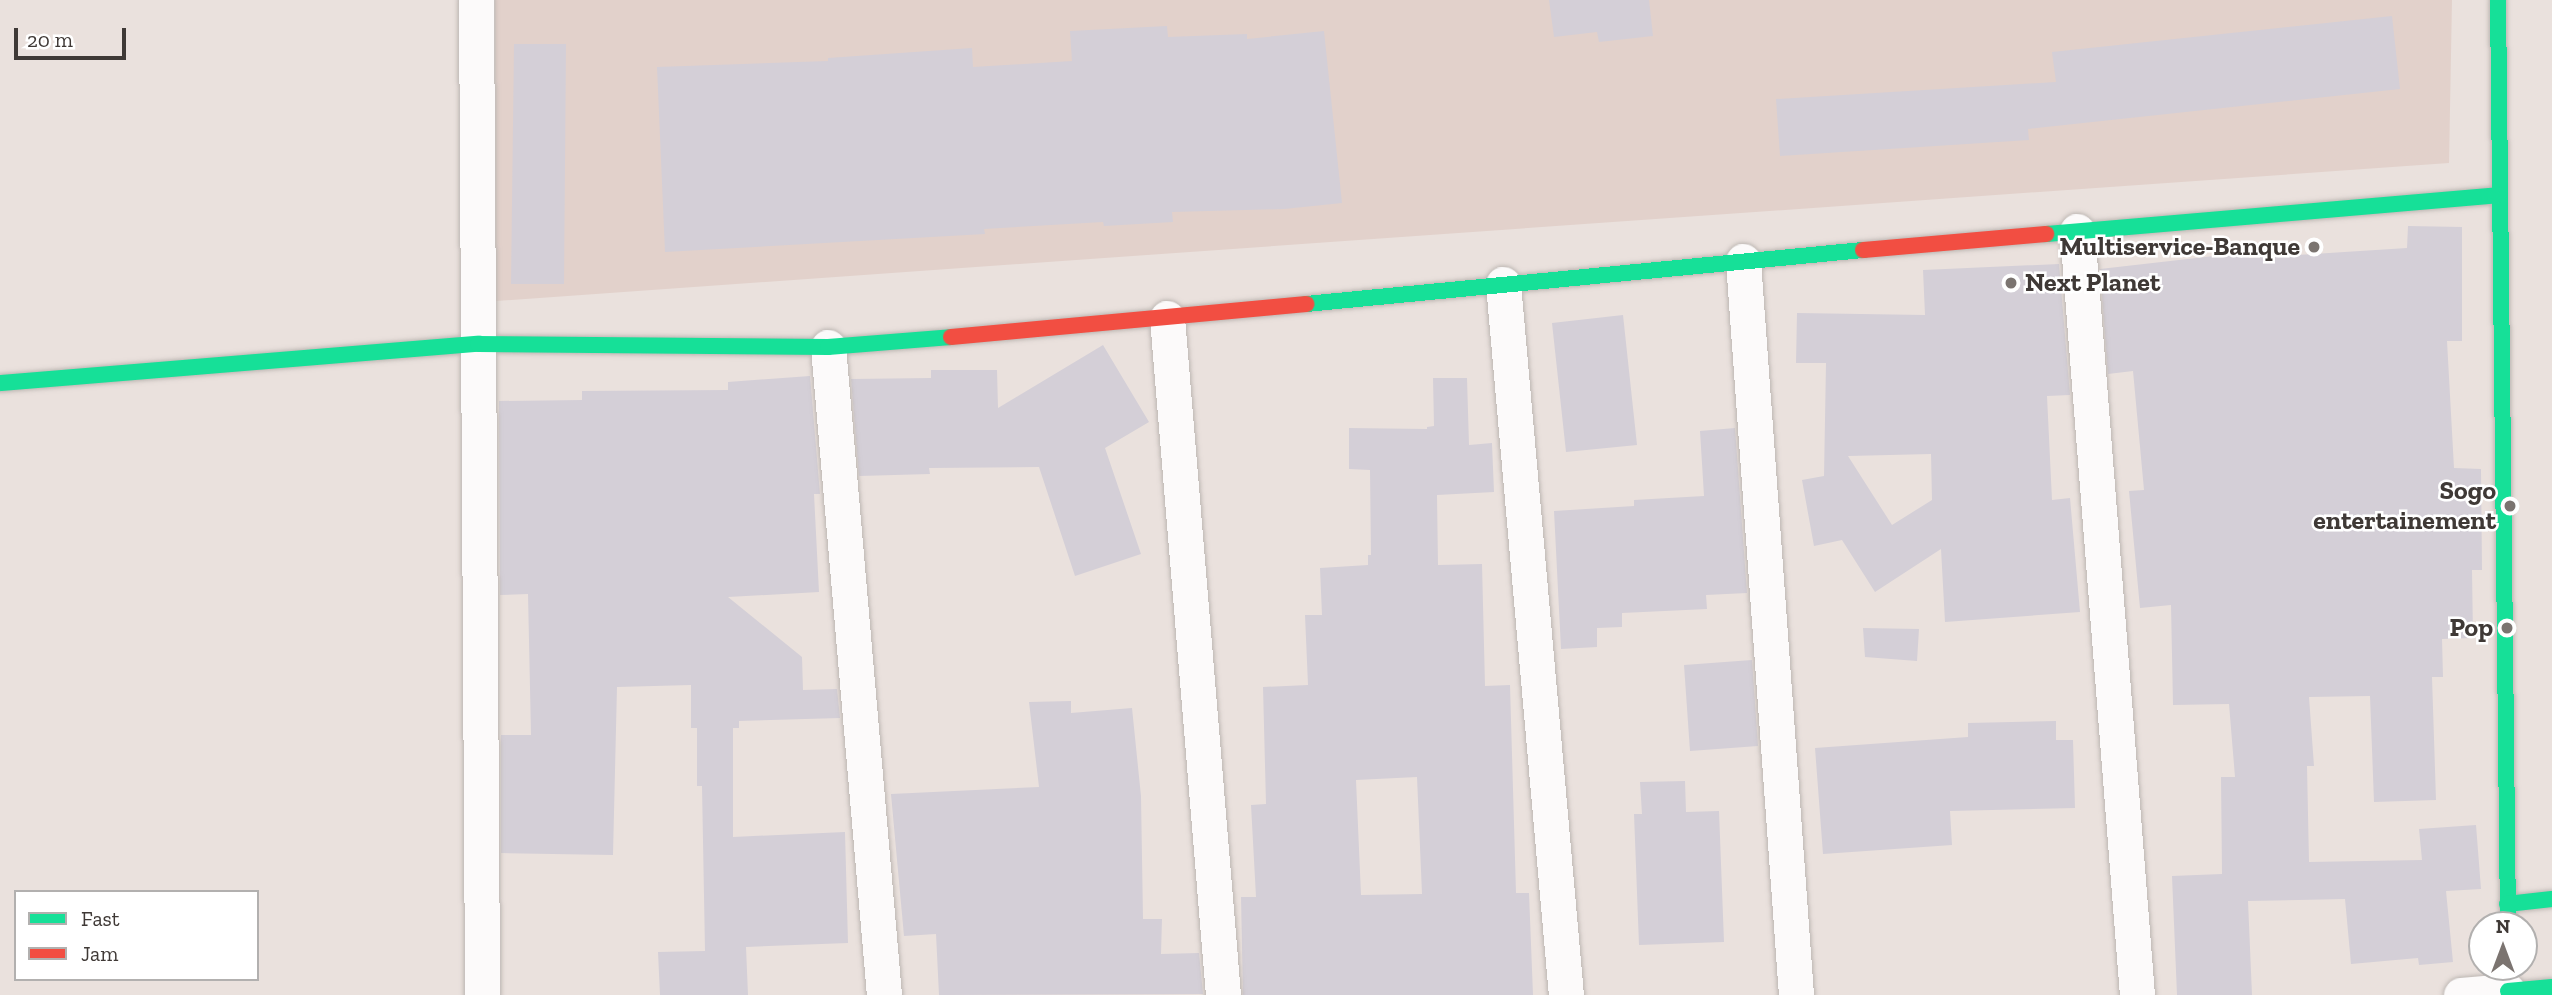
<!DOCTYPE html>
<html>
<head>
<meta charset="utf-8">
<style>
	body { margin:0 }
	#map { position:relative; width:2552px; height:995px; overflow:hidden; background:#eae1dd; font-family:"Zilla Slab",serif }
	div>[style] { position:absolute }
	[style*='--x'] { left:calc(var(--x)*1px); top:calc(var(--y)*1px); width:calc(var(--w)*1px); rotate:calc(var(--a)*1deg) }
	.built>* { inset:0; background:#e2d1cb }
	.building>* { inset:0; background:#d4cfd7 }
	.roads { filter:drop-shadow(0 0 2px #bdb7b3) drop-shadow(0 0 2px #bdb7b3) }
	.street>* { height:35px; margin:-17.5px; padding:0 17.5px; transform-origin:17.5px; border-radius:17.5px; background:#fcfafa }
	.fast>* { height:16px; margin:-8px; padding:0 8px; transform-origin:8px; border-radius:8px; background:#16e098 }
	.jam>* { height:16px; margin:-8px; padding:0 8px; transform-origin:8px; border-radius:8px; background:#f24e42 }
	.dots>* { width:19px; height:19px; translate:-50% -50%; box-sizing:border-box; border:4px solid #fff; border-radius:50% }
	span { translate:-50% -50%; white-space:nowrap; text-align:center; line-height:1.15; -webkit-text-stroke:5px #fff; paint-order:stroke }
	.poi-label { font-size:26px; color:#3f3936; font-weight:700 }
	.right { translate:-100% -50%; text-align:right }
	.left { translate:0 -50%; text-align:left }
	.legend { position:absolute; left:14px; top:890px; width:245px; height:91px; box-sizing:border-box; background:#fff; border:2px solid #b2b0af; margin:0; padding:9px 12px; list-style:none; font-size:21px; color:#3f3936 }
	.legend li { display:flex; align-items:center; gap:14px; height:35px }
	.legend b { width:35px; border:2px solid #b2b0af }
	.north { position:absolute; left:2468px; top:911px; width:70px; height:70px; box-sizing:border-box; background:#fff; border:2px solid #b2b0af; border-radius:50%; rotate:0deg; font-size:19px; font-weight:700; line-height:28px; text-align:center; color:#3f3936 }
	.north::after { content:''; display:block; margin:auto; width:24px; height:32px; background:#7b7470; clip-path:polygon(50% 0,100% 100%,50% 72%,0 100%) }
	.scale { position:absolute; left:14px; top:28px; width:112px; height:32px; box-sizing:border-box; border:4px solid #3f3936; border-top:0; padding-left:9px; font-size:21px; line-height:24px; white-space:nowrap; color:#3f3936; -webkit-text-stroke:5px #fff; paint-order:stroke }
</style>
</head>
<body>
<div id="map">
	<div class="built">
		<i style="clip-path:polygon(495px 0,2452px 0,2449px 163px,496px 301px)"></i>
	</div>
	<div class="building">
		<i style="clip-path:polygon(1549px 0,1649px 0,1653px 36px,1599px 42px,1597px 32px,1554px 37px)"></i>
		<i style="clip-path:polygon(2392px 16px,2400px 89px,2028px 129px,2029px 140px,1780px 156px,1776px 99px,2056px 82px,2052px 52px)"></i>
		<i style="clip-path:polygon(1167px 26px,1168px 37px,1247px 34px,1247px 39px,1324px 31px,1342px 203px,1284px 209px,1172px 212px,1173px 222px,1104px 226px,1103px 222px,984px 229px,985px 234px,665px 252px,657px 67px,828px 61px,828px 58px,972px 48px,973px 67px,1072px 61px,1070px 31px)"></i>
		<i style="clip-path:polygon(514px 44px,566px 44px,564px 284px,511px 284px)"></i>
		<i style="clip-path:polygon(2408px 226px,2462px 227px,2462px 341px,2447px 341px,2454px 468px,2481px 469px,2482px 570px,2472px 570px,2473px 638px,2442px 639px,2443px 677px,2432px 677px,2436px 800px,2374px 802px,2370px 696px,2309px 697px,2314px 766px,2307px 766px,2309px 862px,2422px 860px,2419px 829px,2476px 825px,2481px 889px,2446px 891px,2453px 962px,2419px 965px,2418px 958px,2351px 964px,2345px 899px,2248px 901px,2252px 995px,2177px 995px,2172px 876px,2222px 874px,2221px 777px,2235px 777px,2229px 704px,2173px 705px,2171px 605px,2140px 608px,2129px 491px,2144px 490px,2133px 371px,2108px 374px,2100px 269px,2249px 252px,2249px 258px,2407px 248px)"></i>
		<i style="clip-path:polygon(evenodd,2059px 264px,2070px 395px,2047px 396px,2052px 500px,2070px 498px,2080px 612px,1945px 622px,1941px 549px,1875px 592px,1842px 540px,1814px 546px,1802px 480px,1824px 476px,1826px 363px,1796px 363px,1797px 313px,1925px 315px,1923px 270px,2059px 264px,1931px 454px,1932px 500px,1892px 525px,1848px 456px,1931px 454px)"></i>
		<i style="clip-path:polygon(1623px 315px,1637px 445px,1566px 452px,1552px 323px)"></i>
		<i style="clip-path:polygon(1103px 345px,1149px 422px,1105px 448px,1141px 554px,1075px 576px,1039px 467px,929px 468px,930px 474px,859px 476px,851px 379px,931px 378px,931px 370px,997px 370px,998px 408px)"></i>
		<i style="clip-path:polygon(810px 376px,820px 494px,814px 494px,819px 592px,728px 597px,802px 657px,803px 690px,837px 689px,840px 718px,739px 721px,739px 728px,733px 728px,733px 837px,845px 832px,848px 943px,746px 947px,748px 995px,660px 995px,658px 952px,705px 951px,702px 786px,697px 786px,697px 728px,691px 728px,691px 685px,617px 687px,613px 855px,501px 853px,501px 735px,531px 735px,528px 594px,500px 595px,499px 401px,582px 400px,582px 391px,728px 390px,728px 382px)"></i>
		<i style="clip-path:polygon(evenodd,1433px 378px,1467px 378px,1469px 445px,1492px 443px,1494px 492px,1437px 495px,1438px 565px,1482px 564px,1485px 686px,1510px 685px,1516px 893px,1529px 893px,1533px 995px,1243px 995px,1241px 897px,1256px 897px,1251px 805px,1266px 804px,1263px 687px,1308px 685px,1305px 615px,1322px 615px,1320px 568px,1368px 565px,1368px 555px,1371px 555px,1370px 470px,1349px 469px,1349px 428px,1427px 429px,1427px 427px,1434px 426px,1433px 378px,1417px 777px,1422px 894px,1361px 895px,1356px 780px,1417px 777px)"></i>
		<i style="clip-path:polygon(1735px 428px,1747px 593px,1706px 595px,1707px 609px,1622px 613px,1622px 627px,1597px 628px,1597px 647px,1561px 649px,1554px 511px,1634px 506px,1634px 500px,1704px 496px,1700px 431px)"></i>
		<i style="clip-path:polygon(1863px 628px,1919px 629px,1917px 661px,1865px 657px)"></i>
		<i style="clip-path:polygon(1752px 660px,1758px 746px,1690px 751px,1684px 665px)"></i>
		<i style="clip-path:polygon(1071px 701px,1071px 713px,1132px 708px,1141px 796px,1143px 919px,1162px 919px,1161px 954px,1199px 953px,1203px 994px,939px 995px,936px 934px,904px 936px,891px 794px,1039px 787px,1029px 702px)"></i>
		<i style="clip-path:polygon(2056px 721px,2056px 740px,2073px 740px,2075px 808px,1950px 811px,1952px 845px,1823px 854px,1815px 748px,1968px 737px,1968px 723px)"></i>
		<i style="clip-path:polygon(1685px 781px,1686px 812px,1719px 811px,1724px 942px,1639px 945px,1634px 814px,1642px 814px,1640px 782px)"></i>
	</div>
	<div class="roads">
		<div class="street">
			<i style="--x:476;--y:0;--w:995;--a:89.65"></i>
			<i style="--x:2077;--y:231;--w:766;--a:85.51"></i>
			<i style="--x:1743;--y:261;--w:736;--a:85.87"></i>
			<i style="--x:1503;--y:284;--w:714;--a:84.94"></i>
			<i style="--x:1167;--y:318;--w:679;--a:85.27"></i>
			<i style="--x:828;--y:347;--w:650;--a:85.06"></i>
			<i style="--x:2461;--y:995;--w:47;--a:-4.9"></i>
		</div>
		<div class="fast">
			<i style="--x:2498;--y:0;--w:925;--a:89.38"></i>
			<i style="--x:2046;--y:234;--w:454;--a:-4.9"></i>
			<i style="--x:1306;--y:304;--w:560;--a:-5.54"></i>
			<i style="--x:0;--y:383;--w:480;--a:-4.7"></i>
			<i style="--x:478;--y:344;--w:350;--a:0.5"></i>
			<i style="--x:828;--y:347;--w:123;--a:-4.6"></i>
			<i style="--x:2507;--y:904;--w:45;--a:-6.3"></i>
			<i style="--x:2508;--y:991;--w:44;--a:-5.2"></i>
		</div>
		<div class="jam">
			<i style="--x:1863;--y:250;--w:184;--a:-5"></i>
			<i style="--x:951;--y:337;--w:357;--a:-5.3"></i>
		</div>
	</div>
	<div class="dots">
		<i style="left:2314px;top:247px;background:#7b7470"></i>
		<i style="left:2011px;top:283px;background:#7b7470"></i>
		<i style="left:2510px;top:506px;background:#7b7470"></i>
		<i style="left:2507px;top:628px;background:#7b7470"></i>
	</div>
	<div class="poi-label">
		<span class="right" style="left:2300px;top:247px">Multiservice-Banque</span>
		<span class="left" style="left:2025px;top:283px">Next Planet</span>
		<span class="right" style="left:2496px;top:506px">Sogo<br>entertainement</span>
		<span class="right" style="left:2493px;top:628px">Pop</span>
	</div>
	<ul class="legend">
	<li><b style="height:9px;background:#16e098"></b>Fast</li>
	<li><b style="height:9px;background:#f24e42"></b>Jam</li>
	</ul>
	<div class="north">N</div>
	<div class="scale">20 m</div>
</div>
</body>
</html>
